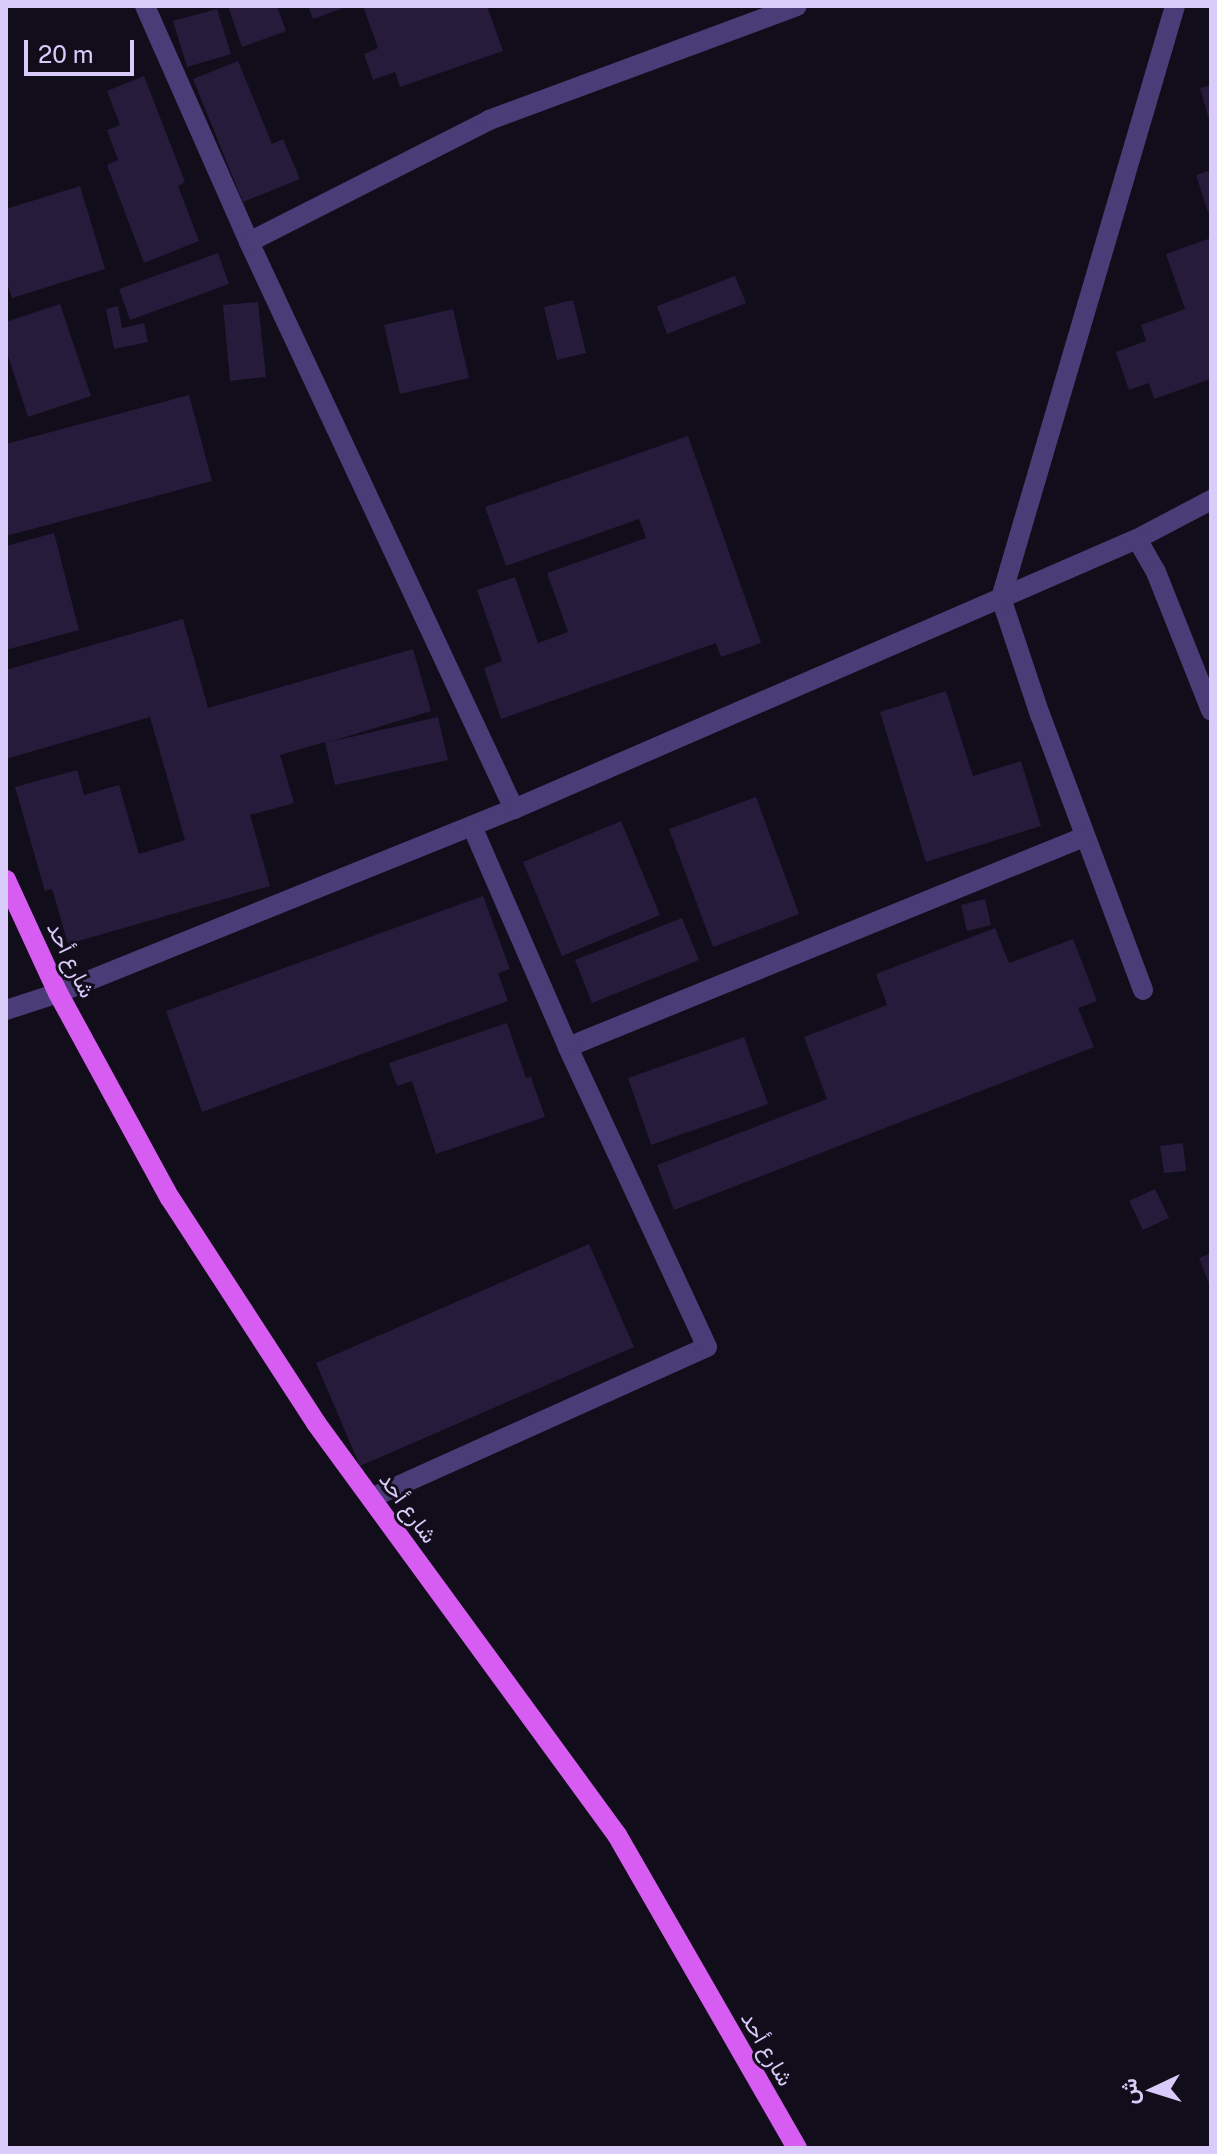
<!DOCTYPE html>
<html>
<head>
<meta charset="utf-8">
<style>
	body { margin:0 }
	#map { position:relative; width:1217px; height:2154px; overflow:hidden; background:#120d1b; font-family:"Public Sans",Vazirmatn,sans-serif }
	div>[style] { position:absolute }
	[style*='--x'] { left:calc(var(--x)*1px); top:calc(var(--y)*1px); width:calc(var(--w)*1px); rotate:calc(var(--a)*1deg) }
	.building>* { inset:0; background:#271b3b }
	.street>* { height:20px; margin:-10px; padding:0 10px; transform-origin:10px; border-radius:10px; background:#4a3c76 }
	.primary>* { height:20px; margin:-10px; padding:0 10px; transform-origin:10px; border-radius:10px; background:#d75cf1 }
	span { translate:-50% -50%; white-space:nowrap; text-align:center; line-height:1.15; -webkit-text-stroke:6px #120d1b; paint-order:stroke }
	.street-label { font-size:22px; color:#daccfa }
	.frame { position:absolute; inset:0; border:8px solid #daccfa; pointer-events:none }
	.north { position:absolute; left:1113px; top:2050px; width:80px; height:80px; -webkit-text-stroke:6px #120d1b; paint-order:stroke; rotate:266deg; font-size:22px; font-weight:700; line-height:32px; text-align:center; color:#daccfa }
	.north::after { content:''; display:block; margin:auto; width:28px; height:36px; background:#daccfa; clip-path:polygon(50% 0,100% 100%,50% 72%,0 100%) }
	.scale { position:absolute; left:24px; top:40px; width:110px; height:36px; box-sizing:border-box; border:4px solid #daccfa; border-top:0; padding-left:10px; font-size:24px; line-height:28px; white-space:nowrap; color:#daccfa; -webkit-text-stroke:6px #120d1b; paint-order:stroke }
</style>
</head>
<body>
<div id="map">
	<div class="building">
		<i style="clip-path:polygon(228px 6px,277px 6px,286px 31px,242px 47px)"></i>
		<i style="clip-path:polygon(308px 6px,349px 6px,313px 19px)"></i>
		<i style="clip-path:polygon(363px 6px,487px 6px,503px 51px,400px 87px,395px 72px,373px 80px,364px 54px,378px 48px)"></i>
		<i style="clip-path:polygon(217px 9px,231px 54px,187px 67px,173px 21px)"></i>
		<i style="clip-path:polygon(238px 61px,272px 144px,283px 139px,300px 179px,243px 202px,193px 79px)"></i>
		<i style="clip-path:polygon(144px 76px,185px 182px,178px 186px,199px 241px,144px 263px,107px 165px,118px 160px,107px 130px,120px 125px,107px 91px)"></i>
		<i style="clip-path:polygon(1211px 85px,1211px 123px,1210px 123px,1200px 88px)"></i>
		<i style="clip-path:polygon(1211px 170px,1211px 211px,1208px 212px,1196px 175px)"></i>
		<i style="clip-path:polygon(80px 186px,105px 269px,12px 298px,6px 280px,6px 209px)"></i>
		<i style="clip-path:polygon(1211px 238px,1211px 379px,1154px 399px,1149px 383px,1129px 390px,1116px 352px,1146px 341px,1141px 325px,1185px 309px,1166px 254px)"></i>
		<i style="clip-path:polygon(218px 253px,229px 284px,130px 320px,119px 289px)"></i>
		<i style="clip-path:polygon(735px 276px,746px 303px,667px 334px,657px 306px)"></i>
		<i style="clip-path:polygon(573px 300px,586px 353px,557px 360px,544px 307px)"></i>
		<i style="clip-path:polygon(258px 302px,266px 377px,230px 381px,223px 305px)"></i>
		<i style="clip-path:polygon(60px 304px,91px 396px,28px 417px,6px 350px,6px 322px)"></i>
		<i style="clip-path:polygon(118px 306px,122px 328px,144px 323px,148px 342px,114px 349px,106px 309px)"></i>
		<i style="clip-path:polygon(453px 309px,469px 378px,400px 394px,384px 325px)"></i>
		<i style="clip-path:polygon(189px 395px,212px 481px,6px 536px,6px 444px)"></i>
		<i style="clip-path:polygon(688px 436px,761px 643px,721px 657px,716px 643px,501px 719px,484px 668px,502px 661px,477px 590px,515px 577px,538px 643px,568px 632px,547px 573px,646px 538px,639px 519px,506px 566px,485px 507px)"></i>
		<i style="clip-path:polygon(54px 533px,79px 630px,6px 650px,6px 546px)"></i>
		<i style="clip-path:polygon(183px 619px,208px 708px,413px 649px,431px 711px,329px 742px,438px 717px,448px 760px,335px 785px,325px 742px,280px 755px,294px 803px,250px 815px,270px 886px,68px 944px,52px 889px,45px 891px,15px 787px,77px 770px,84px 795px,119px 785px,139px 854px,185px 840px,150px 717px,6px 759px,6px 670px)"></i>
		<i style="clip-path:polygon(946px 691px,973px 776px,1021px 761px,1041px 826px,926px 862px,880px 712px)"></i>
		<i style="clip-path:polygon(756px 797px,799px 914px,713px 947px,669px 829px)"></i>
		<i style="clip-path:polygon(621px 821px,660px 915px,562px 956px,523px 862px)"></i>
		<i style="clip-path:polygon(483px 896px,510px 969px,498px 973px,508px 1001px,202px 1112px,166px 1011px)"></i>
		<i style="clip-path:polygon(985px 899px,991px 925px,967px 931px,961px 905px)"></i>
		<i style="clip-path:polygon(682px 918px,699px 960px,592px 1003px,575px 960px)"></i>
		<i style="clip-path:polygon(995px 928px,1009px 963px,1073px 939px,1097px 1001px,1078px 1008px,1094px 1047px,674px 1210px,657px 1165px,827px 1099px,804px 1037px,887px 1005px,876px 974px)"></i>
		<i style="clip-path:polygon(507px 1023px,526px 1078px,531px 1077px,545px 1117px,436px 1154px,412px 1081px,397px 1086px,389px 1063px)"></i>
		<i style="clip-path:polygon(744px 1037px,768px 1104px,651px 1145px,628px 1078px)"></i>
		<i style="clip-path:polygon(1183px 1143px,1186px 1171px,1164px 1173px,1160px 1146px)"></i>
		<i style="clip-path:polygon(1155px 1189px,1169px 1218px,1143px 1230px,1129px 1201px)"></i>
		<i style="clip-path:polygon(589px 1244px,634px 1347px,360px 1466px,316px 1363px)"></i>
		<i style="clip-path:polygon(1211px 1253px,1211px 1288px,1199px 1258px)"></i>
	</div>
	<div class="street">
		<i style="--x:145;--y:6;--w:258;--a:66.2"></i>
		<i style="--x:249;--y:242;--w:626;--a:64.95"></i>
		<i style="--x:249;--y:242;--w:269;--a:-26.9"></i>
		<i style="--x:489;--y:120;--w:328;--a:-20.3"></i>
		<i style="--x:1137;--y:539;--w:84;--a:-27.8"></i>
		<i style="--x:1143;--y:990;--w:294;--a:-110.5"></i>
		<i style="--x:1040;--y:715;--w:123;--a:-108.4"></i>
		<i style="--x:1001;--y:598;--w:148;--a:-23.5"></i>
		<i style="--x:1137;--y:539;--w:38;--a:60"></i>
		<i style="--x:1156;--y:572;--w:149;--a:68.3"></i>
		<i style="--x:6;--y:1010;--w:55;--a:-18.1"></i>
		<i style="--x:58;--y:993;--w:492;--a:-22"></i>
		<i style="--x:514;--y:809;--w:531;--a:-23.43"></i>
		<i style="--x:1001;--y:598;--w:617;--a:-73.62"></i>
		<i style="--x:568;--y:1047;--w:557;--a:-22.15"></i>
		<i style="--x:371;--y:1498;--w:368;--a:-24.2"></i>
		<i style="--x:707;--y:1347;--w:331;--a:-114.9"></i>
		<i style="--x:568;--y:1047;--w:241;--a:-113.5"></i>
	</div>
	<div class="primary">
		<i style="--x:6;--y:880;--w:124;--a:65.3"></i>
		<i style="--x:58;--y:993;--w:234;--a:61.4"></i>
		<i style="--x:170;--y:1198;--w:268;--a:57"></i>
		<i style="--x:316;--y:1423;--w:510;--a:53.85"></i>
		<i style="--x:617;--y:1835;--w:361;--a:60.1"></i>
	</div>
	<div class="street-label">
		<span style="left:71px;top:960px;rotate:64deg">شارع أحد</span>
		<span style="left:408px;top:1508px;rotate:54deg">شارع أحد</span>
		<span style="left:767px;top:2049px;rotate:60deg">شارع أحد</span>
	</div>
	<div class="frame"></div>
	<div class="north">ش</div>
	<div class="scale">20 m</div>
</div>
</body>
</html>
